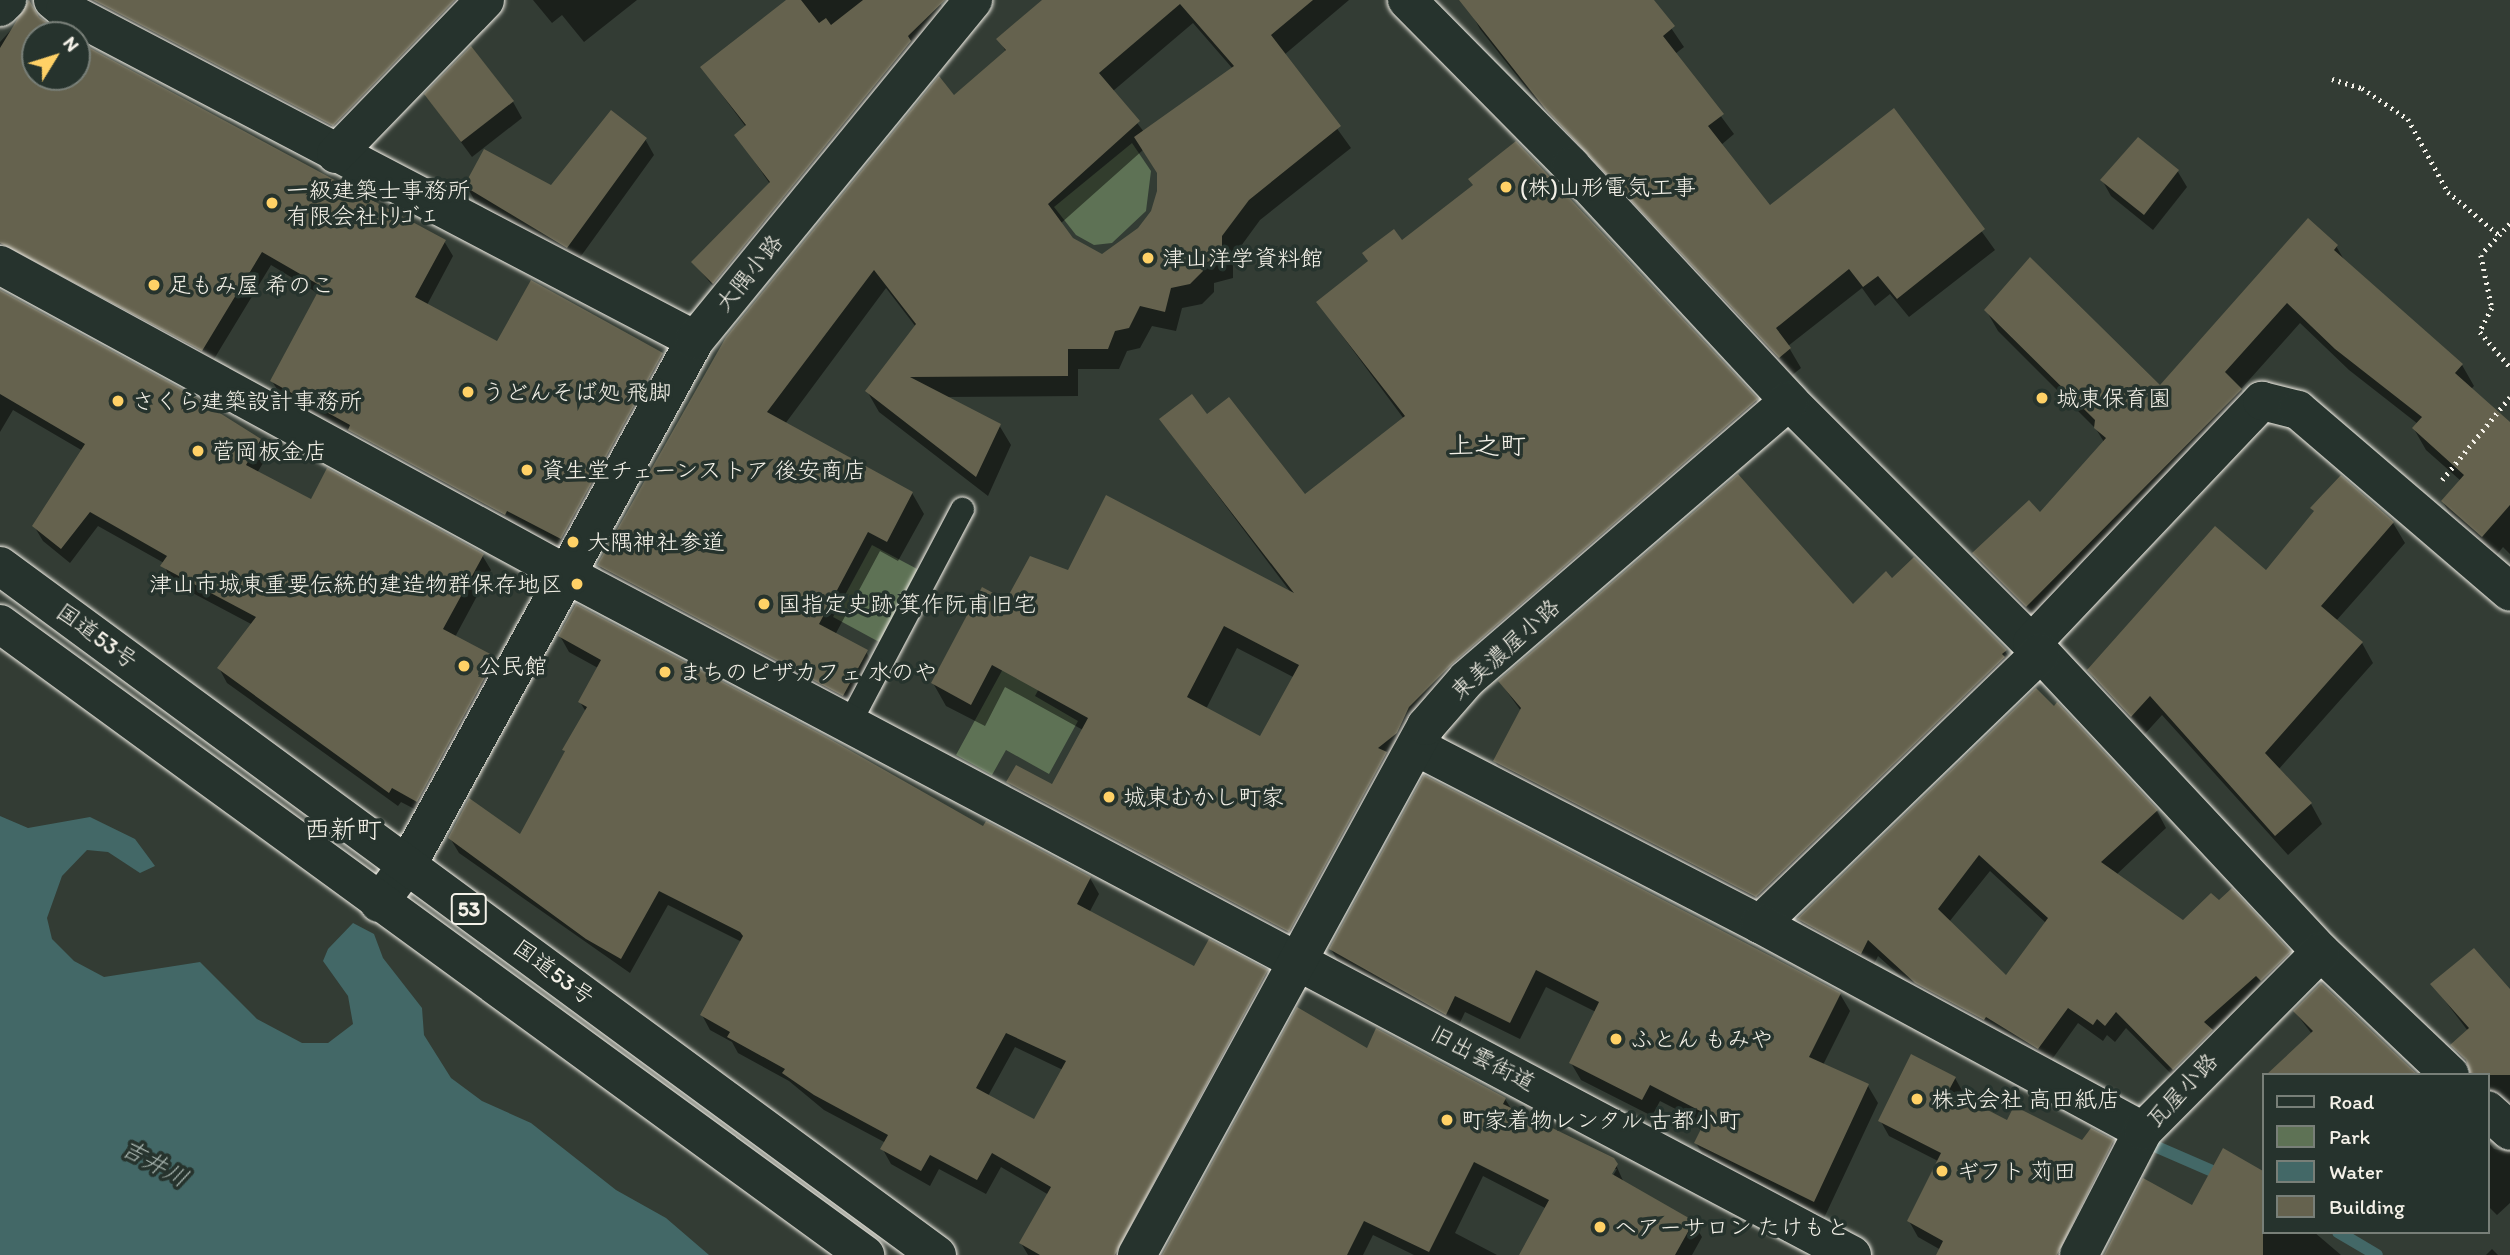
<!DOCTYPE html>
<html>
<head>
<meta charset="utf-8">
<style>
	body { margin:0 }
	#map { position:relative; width:2510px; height:1255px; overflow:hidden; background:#333c34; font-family:Itim,"Klee One",sans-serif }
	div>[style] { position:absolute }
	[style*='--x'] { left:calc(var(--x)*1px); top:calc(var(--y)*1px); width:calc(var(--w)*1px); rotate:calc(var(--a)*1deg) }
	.green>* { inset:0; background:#5e7255 }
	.water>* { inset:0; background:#436867 }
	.shadow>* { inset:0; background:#0007 }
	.stream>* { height:12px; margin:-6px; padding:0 6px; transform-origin:6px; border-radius:6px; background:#436867 }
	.building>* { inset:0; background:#65624e }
	.path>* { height:4.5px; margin-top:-2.25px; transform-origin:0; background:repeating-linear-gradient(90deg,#f4f1e8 0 2px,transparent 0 7px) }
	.roads { filter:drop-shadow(0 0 2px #f4f1e8) drop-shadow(0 0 2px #f4f1e8) }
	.lane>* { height:23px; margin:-11.5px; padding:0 11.5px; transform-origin:11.5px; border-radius:11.5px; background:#26332d }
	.street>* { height:38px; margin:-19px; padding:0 19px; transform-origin:19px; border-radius:19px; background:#26332d }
	.highway>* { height:38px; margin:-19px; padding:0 19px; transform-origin:19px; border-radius:19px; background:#26332d }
	.dots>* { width:19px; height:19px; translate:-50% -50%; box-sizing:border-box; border:4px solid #26332d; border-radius:50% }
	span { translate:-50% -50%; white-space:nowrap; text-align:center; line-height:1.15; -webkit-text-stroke:7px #26332d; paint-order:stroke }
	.shield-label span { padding:2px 5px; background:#26332d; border:2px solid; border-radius:5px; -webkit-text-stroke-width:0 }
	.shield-label { font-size:21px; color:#f4f1e8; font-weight:700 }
	.poi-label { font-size:23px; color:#f4f1e8 }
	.left { translate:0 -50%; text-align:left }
	.right { translate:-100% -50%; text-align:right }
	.street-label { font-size:23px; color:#f4f1e8 }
	.water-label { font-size:24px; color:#adbab4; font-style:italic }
	.quarter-label { font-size:26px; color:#f4f1e8 }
	.legend { position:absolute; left:2262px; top:1073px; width:228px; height:161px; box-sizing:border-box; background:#26332d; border:2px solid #787f78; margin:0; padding:9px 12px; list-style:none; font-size:21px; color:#f4f1e8 }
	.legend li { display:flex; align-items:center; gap:14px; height:35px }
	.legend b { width:35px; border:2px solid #787f78 }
	.north { position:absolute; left:21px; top:21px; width:70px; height:70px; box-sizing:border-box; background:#26332d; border:2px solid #787f78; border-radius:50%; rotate:52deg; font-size:19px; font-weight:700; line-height:28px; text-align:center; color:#f4f1e8 }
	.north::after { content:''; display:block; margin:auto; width:24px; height:32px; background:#ffd166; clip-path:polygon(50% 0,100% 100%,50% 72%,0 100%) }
</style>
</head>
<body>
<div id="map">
	<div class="green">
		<i style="clip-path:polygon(1132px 143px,1151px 171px,1146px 211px,1112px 243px,1094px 245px,1076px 235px,1054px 207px)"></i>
		<i style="clip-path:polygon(872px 545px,919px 570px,881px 643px,833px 617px)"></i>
		<i style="clip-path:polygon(1029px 621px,1065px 641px,1035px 696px,1078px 721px,1049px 774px,1006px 750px,992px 775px,956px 755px)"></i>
	</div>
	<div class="water">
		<i style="clip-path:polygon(0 816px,28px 828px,90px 817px,135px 839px,155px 866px,140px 873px,108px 852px,87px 850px,62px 876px,47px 918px,52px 939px,74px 961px,104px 977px,200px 962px,257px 1019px,302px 1043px,328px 1043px,353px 1024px,348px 996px,323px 961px,328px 949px,353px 923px,374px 934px,383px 958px,422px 1008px,424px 1035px,451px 1078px,482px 1101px,531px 1123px,616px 1190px,666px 1218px,709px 1255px,0 1255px)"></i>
	</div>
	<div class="shadow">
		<i style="clip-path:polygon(79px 0,480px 0,342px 140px)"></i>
		<i style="clip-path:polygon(533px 0,637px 0,584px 42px,562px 15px,552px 23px)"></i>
		<i style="clip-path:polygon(789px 0,938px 0,950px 19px,722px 297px,693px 262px,770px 184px,736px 135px,746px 127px,702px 68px)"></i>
		<i style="clip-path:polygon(evenodd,1045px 0,1349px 0,1284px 55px,1351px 148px,1260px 220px,1233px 257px,1233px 278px,1214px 283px,1214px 292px,1202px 304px,1182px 308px,1176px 331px,1152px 326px,1140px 348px,1127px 351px,1119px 369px,1078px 369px,1078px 396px,945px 397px,999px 425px,1011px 445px,988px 496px,879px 412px,867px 391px,916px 327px,886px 288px,785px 424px,912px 493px,924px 514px,898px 561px,880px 551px,835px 635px,866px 652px,878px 672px,855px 715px,610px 586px,599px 565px,953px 97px,1006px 52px,999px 39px,1045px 0,1193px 23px,1233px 69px,1144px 132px,1113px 91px,1193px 23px,1045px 0,1143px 150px,1159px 175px,1159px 192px,1153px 212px,1140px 229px,1102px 256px,1072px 239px,1060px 224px,1143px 150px)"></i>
		<i style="clip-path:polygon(1480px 0,1652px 0,1684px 47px,1675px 54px,1734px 134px,1721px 145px,1770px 208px,1894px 110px,1995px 250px,1909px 317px,1890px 294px,1875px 306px,1862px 288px,1788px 346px,1801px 368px,1791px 376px,1559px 129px,1480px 29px,1469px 9px)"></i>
		<i style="clip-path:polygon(21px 19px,48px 35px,35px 35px,35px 77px,77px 77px,77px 52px,444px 241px,453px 256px,427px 305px,498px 343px,662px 354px,670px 369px,569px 553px,281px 396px,272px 381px,319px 294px,271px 265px,211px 364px,0 262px,0 42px)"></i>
		<i style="clip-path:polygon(426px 95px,513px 102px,522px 118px,472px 157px)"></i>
		<i style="clip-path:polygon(645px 139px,654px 155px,576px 263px,475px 201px,466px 185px,551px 187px)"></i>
		<i style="clip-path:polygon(2138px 140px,2178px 172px,2187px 187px,2153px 230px,2111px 196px,2102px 180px)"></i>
		<i style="clip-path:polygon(evenodd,1402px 242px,1756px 400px,1769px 423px,1410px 755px,1302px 954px,1022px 805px,1008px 782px,1052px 787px,1083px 730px,1005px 687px,985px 726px,946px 706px,933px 683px,1007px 602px,1068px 572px,1292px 594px,1161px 420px,1207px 416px,1305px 496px,1404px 419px,1318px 303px,1402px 242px,1237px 648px,1295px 678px,1261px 738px,1206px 709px,1237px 648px)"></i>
		<i style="clip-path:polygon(2336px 246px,2346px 263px,2462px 365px,2474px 386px,2471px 389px,2510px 424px,2510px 554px,2503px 547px,2495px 557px,2455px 523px,2443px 502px,2461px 481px,2426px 450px,2414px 429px,2418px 424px,2349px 370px,2300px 323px,2241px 389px,2253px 411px,2039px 627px,1986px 574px,1974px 553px,2040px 514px,2104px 442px,2096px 429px,1998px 331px,1986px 310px,2160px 388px)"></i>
		<i style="clip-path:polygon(0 292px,259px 440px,268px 455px,257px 473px,311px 502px,482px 555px,491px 570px,455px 637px,495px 659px,504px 673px,426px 815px,401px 802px,398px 806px,227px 683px,219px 668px,253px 625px,170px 581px,164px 563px,98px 526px,70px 563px,43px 541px,34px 526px,83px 451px,13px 410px,0 432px)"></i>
		<i style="clip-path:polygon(2312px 508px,2393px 523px,2405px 543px,2336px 621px,2362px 643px,2373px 663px,2278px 770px,2311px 804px,2322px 824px,2288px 855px,2162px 715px,2143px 736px,2100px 690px,2089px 670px,2266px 573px,2315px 512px)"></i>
		<i style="clip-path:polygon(1891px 581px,2005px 651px,2014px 665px,1765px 911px,1503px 776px,1495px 761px,1521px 711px,1500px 682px,1853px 607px)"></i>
		<i style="clip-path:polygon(evenodd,560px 636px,1090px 878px,1099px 894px,1089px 913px,1194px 969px,1266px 972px,1275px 987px,1129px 1255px,1028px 1255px,1021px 1243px,1049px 1195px,1001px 1167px,986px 1194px,939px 1169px,930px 1186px,891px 1164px,882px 1148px,886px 1143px,824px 1110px,789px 1081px,738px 1053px,732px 1042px,710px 1030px,702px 1015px,742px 942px,668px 905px,630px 973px,459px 853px,450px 838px,520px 836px,586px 712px,580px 702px,598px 668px,569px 652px,560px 636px,1015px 1047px,1063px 1070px,1035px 1122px,988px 1096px,1015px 1047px)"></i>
		<i style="clip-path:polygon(evenodd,2036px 691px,2157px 811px,2166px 828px,2116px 875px,2183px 922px,2289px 953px,2299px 969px,2183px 1086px,2126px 1028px,2115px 1042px,2107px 1035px,2103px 1041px,2078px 1023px,2048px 1065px,1926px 999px,1878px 956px,1871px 970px,1809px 936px,1799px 919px,2036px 691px,1990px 871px,2046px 923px,2007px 978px,1949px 922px,1990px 871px)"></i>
		<i style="clip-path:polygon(1331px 949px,1840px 994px,1850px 1011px,1823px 1065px,1868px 1086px,1878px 1103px,1824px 1218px,1706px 1160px,1696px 1143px,1705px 1124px,1660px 1101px,1652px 1116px,1581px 1080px,1571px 1063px,1596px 1012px,1546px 987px,1520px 1039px,1465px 1012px,1456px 1031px,1341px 966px)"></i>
		<i style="clip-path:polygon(2433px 985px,2510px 992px,2510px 1109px,2487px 1107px,2487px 1075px,2473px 1075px,2452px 1045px,2468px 1031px)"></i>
		<i style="clip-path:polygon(2295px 1012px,2415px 1075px,2312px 1034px)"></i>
		<i style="clip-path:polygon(evenodd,1367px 1050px,1505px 1099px,1512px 1110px,1616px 1165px,1624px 1183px,1693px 1222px,1702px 1237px,1692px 1255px,1521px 1255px,1547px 1209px,1483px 1176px,1455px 1233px,1497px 1255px,1414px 1255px,1373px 1235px,1363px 1255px,1164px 1255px,1367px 1050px,1613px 1169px,1617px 1169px,1609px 1182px,1613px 1169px)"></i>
		<i style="clip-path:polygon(1955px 1078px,1964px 1094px,1962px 1098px,2008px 1122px,2082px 1143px,2112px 1141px,2122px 1157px,2071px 1255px,1942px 1255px,1941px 1250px,1918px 1237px,1909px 1221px,1938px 1161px,1889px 1136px,1880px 1120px)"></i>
		<i style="clip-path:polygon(2487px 1141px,2494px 1149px,2510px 1152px,2510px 1203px,2497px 1215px,2487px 1205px)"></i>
		<i style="clip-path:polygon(2224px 1151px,2263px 1173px,2263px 1232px,2314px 1232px,2341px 1255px,2106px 1255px,2193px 1208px)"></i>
		<i style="clip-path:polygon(2492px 1249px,2498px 1255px,2486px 1255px)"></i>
	</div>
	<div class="stream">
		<i style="--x:2146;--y:1152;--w:9;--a:-63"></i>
		<i style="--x:2150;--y:1144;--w:81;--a:23.4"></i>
		<i style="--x:2338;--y:1232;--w:45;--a:30.5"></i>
	</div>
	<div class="building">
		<i style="clip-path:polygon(29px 0,39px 17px,66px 35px,35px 35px,35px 77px,77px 77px,77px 41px,446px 240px,415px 297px,497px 341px,531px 280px,663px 353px,561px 539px,507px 511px,505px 515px,348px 430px,350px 425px,270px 381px,321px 286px,262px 252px,202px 351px,0 243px,0 48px)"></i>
		<i style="clip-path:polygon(93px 0,455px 0,333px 126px)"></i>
		<i style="clip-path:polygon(786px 0,801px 0,819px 23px,826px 18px,831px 25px,863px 0,945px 0,908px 36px,911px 41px,713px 284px,691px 262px,770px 182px,734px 135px,746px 125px,700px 67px)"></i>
		<i style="clip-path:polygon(evenodd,1042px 0,1313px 0,1271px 35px,1341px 126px,1249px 200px,1222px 236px,1222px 258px,1203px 263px,1203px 271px,1190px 284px,1171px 288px,1165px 312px,1140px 306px,1129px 328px,1115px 331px,1108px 349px,1068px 349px,1068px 376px,910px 377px,1001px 424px,976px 477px,865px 391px,916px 324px,874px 270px,767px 412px,913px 492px,887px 542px,868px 532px,819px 624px,868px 650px,843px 696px,597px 565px,726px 337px,939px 76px,954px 95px,1006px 50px,996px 39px,1042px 0,1180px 4px,1234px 66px,1134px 137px,1157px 173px,1157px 191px,1151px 211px,1138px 228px,1102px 254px,1073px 238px,1048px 204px,1140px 121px,1099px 73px,1180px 4px)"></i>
		<i style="clip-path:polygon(1459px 0,1654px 0,1675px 26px,1663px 36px,1724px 114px,1708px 126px,1770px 205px,1894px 108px,1985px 229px,1897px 299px,1878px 276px,1863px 287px,1849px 269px,1776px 328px,1791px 348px,1779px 358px,1546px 110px)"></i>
		<i style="clip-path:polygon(471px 46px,514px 101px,461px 142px,424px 94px)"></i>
		<i style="clip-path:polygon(611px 110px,647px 138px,567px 248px,464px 186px,484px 149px,551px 185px)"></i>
		<i style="clip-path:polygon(2138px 137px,2179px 170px,2144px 215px,2100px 180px)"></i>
		<i style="clip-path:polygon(evenodd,1516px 141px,1758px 399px,1453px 663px,1409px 707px,1397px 733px,1378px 748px,1387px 752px,1289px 932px,1006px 782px,1016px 765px,1052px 784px,1088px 718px,992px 665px,971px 705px,931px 683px,982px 587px,1006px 600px,1030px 556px,1068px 570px,1106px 495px,1294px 593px,1159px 419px,1192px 394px,1207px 414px,1229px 397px,1305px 494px,1405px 416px,1316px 302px,1368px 261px,1362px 253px,1394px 229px,1402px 240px,1473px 185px,1468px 179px,1516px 141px,1224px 626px,1299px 665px,1260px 736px,1187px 697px,1224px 626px)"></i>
		<i style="clip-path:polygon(2308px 218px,2338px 245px,2334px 250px,2463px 364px,2455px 373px,2510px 422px,2510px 505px,2482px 537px,2441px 501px,2464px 475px,2412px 428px,2422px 417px,2335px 349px,2287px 303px,2225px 372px,2242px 389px,2026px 607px,1972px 553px,2029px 500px,2040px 512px,2106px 438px,2094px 428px,2095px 420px,1984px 310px,2030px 257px,2160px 385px)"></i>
		<i style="clip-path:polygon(0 290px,180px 388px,261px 439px,246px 465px,311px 499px,327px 468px,484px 554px,443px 629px,496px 657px,417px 802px,392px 788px,389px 793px,217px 668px,256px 617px,160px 566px,167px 556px,90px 512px,61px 549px,32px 526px,85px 444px,0 394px)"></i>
		<i style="clip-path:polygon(1738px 474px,1853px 604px,1886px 571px,1892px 578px,1914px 557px,2007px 650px,2002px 654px,2005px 657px,1756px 897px,1493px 761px,1521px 708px,1498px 681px)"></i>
		<i style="clip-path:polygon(2341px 475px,2394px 522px,2321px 606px,2363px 642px,2265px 753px,2312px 803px,2275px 836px,2150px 696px,2131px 717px,2087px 670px,2215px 526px,2266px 570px,2314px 511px,2310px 508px)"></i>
		<i style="clip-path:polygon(evenodd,576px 604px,823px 735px,983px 826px,986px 821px,1091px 877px,1077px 904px,1194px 966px,1209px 939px,1268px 970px,1115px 1255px,1040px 1255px,1019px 1243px,1051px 1187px,992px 1153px,977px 1180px,930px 1155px,921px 1171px,880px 1149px,888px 1135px,814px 1095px,782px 1073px,785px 1069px,727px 1037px,730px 1032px,700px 1015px,743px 936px,740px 932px,659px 891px,621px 959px,586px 939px,448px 838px,469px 798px,520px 834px,565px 751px,562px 750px,587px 707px,578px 702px,601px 660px,558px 636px,576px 604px,1006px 1033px,1066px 1061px,1034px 1119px,976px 1088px,1006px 1033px)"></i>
		<i style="clip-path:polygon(evenodd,2036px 688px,2054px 706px,2057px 702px,2158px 810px,2101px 862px,2183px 920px,2211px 893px,2219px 900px,2232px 888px,2291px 952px,2261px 981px,2256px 976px,2204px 1022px,2213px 1030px,2173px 1070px,2116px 1012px,2105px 1026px,2097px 1019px,2093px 1025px,2068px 1008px,2038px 1049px,1986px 1017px,1984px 1020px,1915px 983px,1868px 940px,1861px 954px,1797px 919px,2036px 688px,1979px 855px,2048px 918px,2006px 975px,1938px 909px,1979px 855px)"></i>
		<i style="clip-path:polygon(1424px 775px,1841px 993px,1809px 1057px,1869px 1084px,1814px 1202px,1694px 1143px,1708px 1115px,1650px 1085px,1642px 1100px,1569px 1063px,1599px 1002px,1536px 970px,1510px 1023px,1455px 996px,1446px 1015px,1329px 949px)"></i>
		<i style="clip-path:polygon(2474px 948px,2510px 989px,2510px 1075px,2471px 1075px,2466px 1060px,2450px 1045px,2469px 1028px,2430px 984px)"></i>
		<i style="clip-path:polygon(2321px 983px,2418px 1075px,2266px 1075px,2313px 1031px,2293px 1011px)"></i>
		<i style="clip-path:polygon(1297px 1007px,1367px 1048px,1376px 1028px,1506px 1098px,1503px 1104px,1614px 1158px,1618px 1164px,1612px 1174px,1694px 1221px,1675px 1255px,1519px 1255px,1549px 1200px,1474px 1162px,1429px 1252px,1364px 1221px,1347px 1255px,1162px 1255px)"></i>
		<i style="clip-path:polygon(1911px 1054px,1956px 1077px,1949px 1090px,2007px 1120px,2014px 1106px,2082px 1140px,2091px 1128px,2114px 1140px,2057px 1255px,1936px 1255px,1943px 1241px,1907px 1221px,1941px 1153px,1878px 1121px)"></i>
		<i style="clip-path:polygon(2223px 1148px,2263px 1171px,2263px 1255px,2104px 1255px,2143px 1178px,2192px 1205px)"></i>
	</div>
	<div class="path">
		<i style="--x:2332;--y:79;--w:31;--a:17"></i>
		<i style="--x:2362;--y:88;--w:55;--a:34"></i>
		<i style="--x:2408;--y:119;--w:83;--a:61.3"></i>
		<i style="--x:2448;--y:192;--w:67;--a:40.1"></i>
		<i style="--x:2510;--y:224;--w:42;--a:133.1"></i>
		<i style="--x:2481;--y:255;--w:54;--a:78.3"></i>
		<i style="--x:2492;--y:308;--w:27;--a:117"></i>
		<i style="--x:2480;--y:332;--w:46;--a:49.4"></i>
		<i style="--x:2442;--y:480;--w:107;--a:-50.7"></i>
	</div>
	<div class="roads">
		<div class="lane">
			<i style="--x:850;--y:721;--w:240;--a:-62.2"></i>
		</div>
		<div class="street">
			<i style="--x:53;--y:0;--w:16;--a:40"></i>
			<i style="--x:65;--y:10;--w:711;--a:27.65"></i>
			<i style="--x:1407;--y:0;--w:233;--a:45.3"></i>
			<i style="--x:1571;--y:166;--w:321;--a:47.1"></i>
			<i style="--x:1789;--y:401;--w:356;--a:45"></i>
			<i style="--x:2041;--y:653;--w:410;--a:46.9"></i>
			<i style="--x:2321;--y:952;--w:178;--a:43.6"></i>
			<i style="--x:0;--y:7;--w:10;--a:-45"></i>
			<i style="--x:336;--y:154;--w:214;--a:-45.9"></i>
			<i style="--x:0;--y:265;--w:647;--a:28.62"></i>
			<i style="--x:568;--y:575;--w:1453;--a:27.91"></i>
			<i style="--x:2032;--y:643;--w:334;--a:-46.5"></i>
			<i style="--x:2262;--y:401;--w:37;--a:14"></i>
			<i style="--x:2298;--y:410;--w:279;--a:40.6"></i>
			<i style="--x:1417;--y:747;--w:386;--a:27.3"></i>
			<i style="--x:1760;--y:924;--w:390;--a:-44"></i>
			<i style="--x:379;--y:903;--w:49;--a:-53.4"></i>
			<i style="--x:408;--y:864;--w:597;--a:-61.29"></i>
			<i style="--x:695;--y:340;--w:439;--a:-50.7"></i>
			<i style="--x:1760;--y:924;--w:435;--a:28.4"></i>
			<i style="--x:2487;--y:1110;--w:31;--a:42"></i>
			<i style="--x:1137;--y:1255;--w:603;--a:-61.35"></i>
			<i style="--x:1426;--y:726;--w:62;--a:-48.9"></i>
			<i style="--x:1467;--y:679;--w:425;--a:-40.8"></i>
			<i style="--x:2079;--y:1255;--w:140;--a:-62.7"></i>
			<i style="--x:2143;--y:1131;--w:252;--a:-45.2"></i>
		</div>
		<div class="highway">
			<i style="--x:0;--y:566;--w:1163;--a:36.33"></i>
			<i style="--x:0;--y:624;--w:1071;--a:36.11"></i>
		</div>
	</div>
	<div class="dots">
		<i style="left:1506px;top:187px;background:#ffd166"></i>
		<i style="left:272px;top:203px;background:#ffd166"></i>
		<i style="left:1148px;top:258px;background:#ffd166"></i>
		<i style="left:154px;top:285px;background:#ffd166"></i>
		<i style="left:468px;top:392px;background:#ffd166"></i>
		<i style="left:2042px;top:398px;background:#ffd166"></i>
		<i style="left:118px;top:401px;background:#ffd166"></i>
		<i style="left:198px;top:451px;background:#ffd166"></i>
		<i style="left:527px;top:470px;background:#ffd166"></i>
		<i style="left:573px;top:542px;background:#ffd166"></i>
		<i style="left:577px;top:584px;background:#ffd166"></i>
		<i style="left:764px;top:604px;background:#ffd166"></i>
		<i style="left:464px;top:666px;background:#ffd166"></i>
		<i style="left:665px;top:672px;background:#ffd166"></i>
		<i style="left:1109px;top:797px;background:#ffd166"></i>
		<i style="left:1616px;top:1039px;background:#ffd166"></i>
		<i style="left:1917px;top:1099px;background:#ffd166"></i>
		<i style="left:1447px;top:1120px;background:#ffd166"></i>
		<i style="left:1942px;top:1171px;background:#ffd166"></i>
		<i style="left:1600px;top:1227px;background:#ffd166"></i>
	</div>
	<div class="shield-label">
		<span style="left:469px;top:909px">53</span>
	</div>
	<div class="poi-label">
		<span class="left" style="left:1520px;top:187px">(株)山形電気工事</span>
		<span class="left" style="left:286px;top:203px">一級建築士事務所<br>有限会社ﾄﾘｺﾞｴ</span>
		<span class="left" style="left:1162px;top:258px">津山洋学資料館</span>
		<span class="left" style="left:168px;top:285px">足もみ屋 希のこ</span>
		<span class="left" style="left:482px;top:392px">うどんそば処 飛脚</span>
		<span class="left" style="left:2056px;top:398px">城東保育園</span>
		<span class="left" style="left:132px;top:401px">さくら建築設計事務所</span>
		<span class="left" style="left:212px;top:451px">菅岡板金店</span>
		<span class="left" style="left:541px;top:470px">資生堂チェーンストア 後安商店</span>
		<span class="left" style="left:587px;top:542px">大隅神社参道</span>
		<span class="right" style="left:563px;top:584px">津山市城東重要伝統的建造物群保存地区</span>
		<span class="left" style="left:778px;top:604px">国指定史跡 箕作阮甫旧宅</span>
		<span class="left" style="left:478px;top:666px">公民館</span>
		<span class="left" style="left:679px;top:672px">まちのピザカフェ 水のや</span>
		<span class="left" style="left:1123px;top:797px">城東むかし町家</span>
		<span class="left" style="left:1630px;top:1039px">ふとん もみや</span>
		<span class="left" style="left:1931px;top:1099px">株式会社 高田紙店</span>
		<span class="left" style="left:1461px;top:1120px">町家着物レンタル 古都小町</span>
		<span class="left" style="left:1956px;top:1171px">ギフト 苅田</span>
		<span class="left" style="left:1614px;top:1227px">ヘアーサロン たけもと</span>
	</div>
	<div class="street-label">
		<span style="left:749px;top:273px;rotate:-51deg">大隅小路</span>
		<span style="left:97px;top:636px;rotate:36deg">国道53号</span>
		<span style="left:1505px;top:649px;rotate:-42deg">東美濃屋小路</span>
		<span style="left:554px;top:972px;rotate:36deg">国道53号</span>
		<span style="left:1483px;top:1058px;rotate:28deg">旧出雲街道</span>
		<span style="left:2182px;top:1090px;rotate:-47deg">瓦屋小路</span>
	</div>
	<div class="water-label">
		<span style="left:155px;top:1163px;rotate:29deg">吉井川</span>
	</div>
	<div class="quarter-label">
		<span style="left:1487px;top:446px">上之町</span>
		<span style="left:343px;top:830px">西新町</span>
	</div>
	<ul class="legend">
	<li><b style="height:9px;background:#26332d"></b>Road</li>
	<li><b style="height:19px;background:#5e7255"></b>Park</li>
	<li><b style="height:19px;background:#436867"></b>Water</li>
	<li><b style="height:19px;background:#65624e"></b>Building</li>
	</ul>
	<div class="north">N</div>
</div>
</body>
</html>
